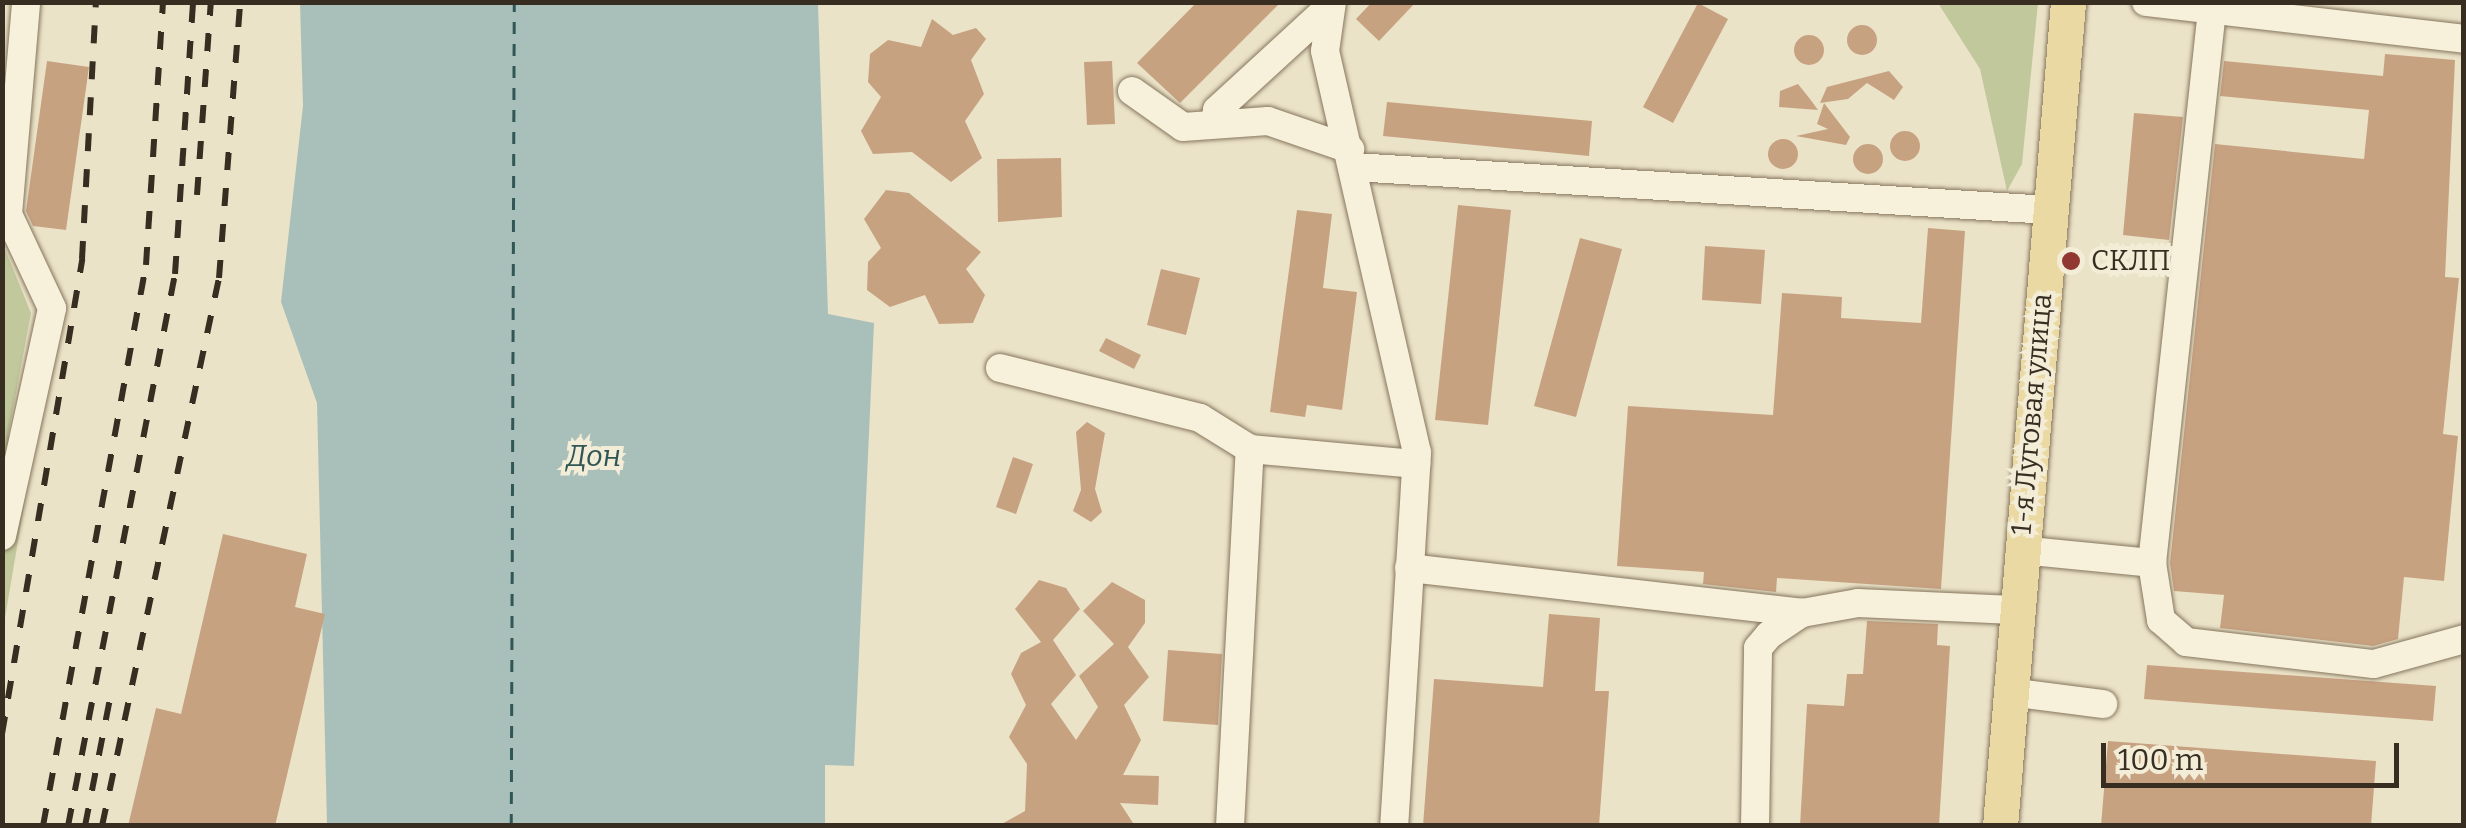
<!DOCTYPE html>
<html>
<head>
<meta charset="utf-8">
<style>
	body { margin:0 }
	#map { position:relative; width:2466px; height:828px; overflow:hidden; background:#ebe3c8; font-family:Bitter,serif }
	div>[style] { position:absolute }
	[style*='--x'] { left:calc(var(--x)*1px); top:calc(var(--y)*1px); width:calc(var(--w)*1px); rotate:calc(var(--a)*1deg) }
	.green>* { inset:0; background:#c1c99c }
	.water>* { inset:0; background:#a9c0ba }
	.ferry>* { height:2.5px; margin-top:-1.25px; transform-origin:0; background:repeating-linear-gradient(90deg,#315656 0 12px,transparent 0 22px) }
	.building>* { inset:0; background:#c7a281 }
	.round { border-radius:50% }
	.roads { filter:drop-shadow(0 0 2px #86765e) drop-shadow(0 0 2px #86765e) }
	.minor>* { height:28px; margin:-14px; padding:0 14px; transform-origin:14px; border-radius:14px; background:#f7f0db }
	.major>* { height:35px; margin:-17.5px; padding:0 17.5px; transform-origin:17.5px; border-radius:17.5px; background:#ebd9a3 }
	.rail>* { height:6px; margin-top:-3px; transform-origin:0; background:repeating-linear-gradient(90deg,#382d21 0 18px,transparent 0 36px) }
	.dots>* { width:28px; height:28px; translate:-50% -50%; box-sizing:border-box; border:5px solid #f3edd7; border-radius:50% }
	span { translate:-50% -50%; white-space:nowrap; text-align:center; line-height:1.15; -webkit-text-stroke:8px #f3edd7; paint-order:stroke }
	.poi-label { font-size:28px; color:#382d21 }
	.left { translate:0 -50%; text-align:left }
	.street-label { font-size:28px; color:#382d21 }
	.water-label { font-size:30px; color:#315656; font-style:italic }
	.frame { position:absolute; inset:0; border:5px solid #382d21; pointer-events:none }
	.scale { position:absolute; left:2101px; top:743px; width:298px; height:45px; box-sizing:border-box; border:5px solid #382d21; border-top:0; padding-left:12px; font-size:30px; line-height:35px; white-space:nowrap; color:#382d21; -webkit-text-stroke:8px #f3edd7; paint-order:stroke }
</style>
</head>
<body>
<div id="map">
	<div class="green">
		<i style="clip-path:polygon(1938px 3px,2038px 3px,2022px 164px,2007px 191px,1980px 69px)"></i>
		<i style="clip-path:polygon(3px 244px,31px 313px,8px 435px,30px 470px,3px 630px)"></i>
	</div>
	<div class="water">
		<i style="clip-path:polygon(300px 3px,818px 3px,828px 314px,874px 323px,854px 766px,825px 765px,825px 825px,327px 825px,317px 403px,281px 302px,303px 106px)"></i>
	</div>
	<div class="ferry">
		<i style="--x:511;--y:826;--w:824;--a:-89.79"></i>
	</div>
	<div class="building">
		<i style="clip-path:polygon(1197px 2px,1281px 2px,1180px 103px,1137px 63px)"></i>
		<i style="clip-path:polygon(1372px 2px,1416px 2px,1379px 41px,1356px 19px)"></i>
		<i style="clip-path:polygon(1698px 3px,1728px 19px,1673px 123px,1643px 107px)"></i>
		<i style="clip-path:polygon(932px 19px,953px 35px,976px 28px,986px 39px,971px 60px,984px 94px,965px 121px,982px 158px,951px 182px,912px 152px,873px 154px,861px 131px,881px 97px,868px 82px,870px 54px,888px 40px,921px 47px)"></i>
		<i class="round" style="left:1847px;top:25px;width:30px;height:30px"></i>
		<i class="round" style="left:1794px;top:35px;width:30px;height:30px"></i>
		<i style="clip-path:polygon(2385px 54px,2455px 60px,2445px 277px,2459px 278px,2443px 434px,2458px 436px,2444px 581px,2404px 577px,2398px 639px,2373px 646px,2220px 628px,2224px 595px,2174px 591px,2170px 563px,2215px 144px,2364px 159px,2369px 110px,2220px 96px,2224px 61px,2383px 76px)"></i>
		<i style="clip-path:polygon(47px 61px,89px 67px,66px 230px,33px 226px,26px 211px)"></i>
		<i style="clip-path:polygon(1112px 61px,1115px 124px,1087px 125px,1084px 62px)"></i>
		<i style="clip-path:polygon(1889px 71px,1903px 87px,1894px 100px,1867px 83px,1848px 99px,1820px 103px,1827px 87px)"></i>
		<i style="clip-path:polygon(1798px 84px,1810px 99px,1818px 110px,1779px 107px,1780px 91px)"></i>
		<i style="clip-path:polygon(1387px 102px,1592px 121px,1589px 156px,1383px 136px)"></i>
		<i style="clip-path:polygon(1824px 103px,1850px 137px,1846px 145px,1796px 136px,1828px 129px,1817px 124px)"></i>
		<i style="clip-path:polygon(2134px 113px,2183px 117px,2169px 240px,2123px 235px)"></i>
		<i class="round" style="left:1890px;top:131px;width:30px;height:30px"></i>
		<i class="round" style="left:1768px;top:139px;width:30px;height:30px"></i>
		<i class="round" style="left:1853px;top:144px;width:30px;height:30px"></i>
		<i style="clip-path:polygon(1061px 158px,1062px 217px,998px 222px,997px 159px)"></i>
		<i style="clip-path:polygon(886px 190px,909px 193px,981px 252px,966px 269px,985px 295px,973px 323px,939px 324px,925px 295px,890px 307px,867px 290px,868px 262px,881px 248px,864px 219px)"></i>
		<i style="clip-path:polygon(1458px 205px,1511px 210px,1488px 425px,1435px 420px)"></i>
		<i style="clip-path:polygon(1297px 210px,1332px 214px,1323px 288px,1357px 292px,1342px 410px,1307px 405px,1305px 417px,1270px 412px)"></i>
		<i style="clip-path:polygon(1928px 228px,1965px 231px,1941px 589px,1777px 578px,1776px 592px,1703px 584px,1704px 572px,1617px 566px,1628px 406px,1773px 415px,1782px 293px,1842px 297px,1841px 318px,1921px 323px)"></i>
		<i style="clip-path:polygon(1580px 238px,1622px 249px,1576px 417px,1534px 406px)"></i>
		<i style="clip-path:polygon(1705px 246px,1765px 250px,1761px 304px,1702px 300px)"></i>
		<i style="clip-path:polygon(1161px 269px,1200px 278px,1186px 335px,1147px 325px)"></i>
		<i style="clip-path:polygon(1106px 338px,1141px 355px,1134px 369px,1099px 351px)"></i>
		<i style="clip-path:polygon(1087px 422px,1105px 433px,1095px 489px,1102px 512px,1091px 522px,1073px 511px,1081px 490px,1076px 432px)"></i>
		<i style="clip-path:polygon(1013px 457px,1033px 464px,1016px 514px,996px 507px)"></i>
		<i style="clip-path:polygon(223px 534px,307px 554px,295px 607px,325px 614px,275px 826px,128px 826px,156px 708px,181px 714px)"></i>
		<i style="clip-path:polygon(1039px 580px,1066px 588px,1080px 609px,1053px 640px,1076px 675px,1051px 704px,1076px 740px,1098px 707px,1079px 676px,1114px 644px,1083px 611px,1112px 582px,1145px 600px,1145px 623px,1128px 647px,1149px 677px,1124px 705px,1141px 740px,1123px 775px,1159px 776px,1158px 805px,1120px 803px,1135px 826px,998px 826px,1025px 811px,1027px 764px,1009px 737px,1026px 705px,1011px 674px,1021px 653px,1041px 642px,1015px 609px)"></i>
		<i style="clip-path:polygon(1549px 614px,1600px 618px,1595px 691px,1609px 691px,1599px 826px,1423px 826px,1434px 679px,1543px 687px)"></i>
		<i style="clip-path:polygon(1867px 621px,1938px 624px,1937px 645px,1950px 646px,1939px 826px,1800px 826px,1807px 704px,1844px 706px,1847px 674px,1863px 674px)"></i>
		<i style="clip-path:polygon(1168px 650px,1222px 654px,1218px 725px,1163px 721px)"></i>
		<i style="clip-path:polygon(2147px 665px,2436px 686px,2433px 721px,2144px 699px)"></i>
		<i style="clip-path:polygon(2108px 741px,2376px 761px,2371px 826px,2101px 826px)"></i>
	</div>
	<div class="roads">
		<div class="minor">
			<i style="--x:1332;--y:2;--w:49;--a:98.1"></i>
			<i style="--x:1325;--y:51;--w:412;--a:77.1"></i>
			<i style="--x:1417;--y:453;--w:374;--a:93.5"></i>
			<i style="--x:2146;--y:2;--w:320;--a:6.6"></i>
			<i style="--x:2212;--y:10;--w:556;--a:96.19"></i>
			<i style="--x:2152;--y:563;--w:58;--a:81"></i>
			<i style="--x:2161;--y:620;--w:33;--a:41"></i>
			<i style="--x:2186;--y:642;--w:189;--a:6.7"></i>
			<i style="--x:2374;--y:664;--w:93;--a:-15.5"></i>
			<i style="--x:1132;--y:91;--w:62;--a:35.2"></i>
			<i style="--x:1183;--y:127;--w:85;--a:-4"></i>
			<i style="--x:1268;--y:121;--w:87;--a:18.9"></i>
			<i style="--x:1215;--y:123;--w:13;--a:-81"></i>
			<i style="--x:1217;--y:110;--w:147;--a:-42.5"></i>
			<i style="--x:1354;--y:167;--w:697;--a:3.54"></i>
			<i style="--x:1000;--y:368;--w:206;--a:14"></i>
			<i style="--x:1200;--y:418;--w:59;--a:31.8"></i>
			<i style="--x:1250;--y:449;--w:167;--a:5.2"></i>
			<i style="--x:2;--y:536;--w:233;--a:-77.6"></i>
			<i style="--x:52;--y:308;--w:104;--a:-115.1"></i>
			<i style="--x:8;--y:214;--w:213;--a:-85.1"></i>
			<i style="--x:2020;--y:550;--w:133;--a:5.6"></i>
			<i style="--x:1409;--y:568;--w:396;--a:6.5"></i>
			<i style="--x:2009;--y:692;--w:95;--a:7.3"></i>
			<i style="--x:1230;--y:826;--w:378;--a:-87"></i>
			<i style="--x:1755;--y:826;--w:178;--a:-89"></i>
			<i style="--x:1758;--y:648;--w:17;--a:-50"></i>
			<i style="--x:1769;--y:635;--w:40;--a:-34"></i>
			<i style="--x:1802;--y:613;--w:57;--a:-10.1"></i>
			<i style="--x:1858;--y:603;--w:156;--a:2.6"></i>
		</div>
		<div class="major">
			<i style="--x:2000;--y:826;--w:827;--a:-85.28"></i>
		</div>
	</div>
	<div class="rail">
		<i style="--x:197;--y:195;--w:194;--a:-85.9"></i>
		<i style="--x:2;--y:734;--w:482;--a:-80.4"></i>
		<i style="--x:82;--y:259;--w:257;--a:-86.9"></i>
		<i style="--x:43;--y:826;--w:570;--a:-79.6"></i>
		<i style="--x:146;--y:265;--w:264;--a:-86.3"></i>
		<i style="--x:68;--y:826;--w:562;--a:-79.03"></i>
		<i style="--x:175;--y:274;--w:273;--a:-86.2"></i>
		<i style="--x:85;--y:826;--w:136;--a:-78.9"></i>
		<i style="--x:102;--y:826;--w:560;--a:-77.95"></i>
		<i style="--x:219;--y:278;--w:277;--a:-85.6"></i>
	</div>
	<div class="dots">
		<i style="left:2071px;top:261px;background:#913833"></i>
	</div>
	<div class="poi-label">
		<span class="left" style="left:2091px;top:261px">СКЛП</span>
	</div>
	<div class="street-label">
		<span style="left:2032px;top:414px;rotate:-85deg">1-я Луговая улица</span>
	</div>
	<div class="water-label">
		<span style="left:594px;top:456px">Дон</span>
	</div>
	<div class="frame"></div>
	<div class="scale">100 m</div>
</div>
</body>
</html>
